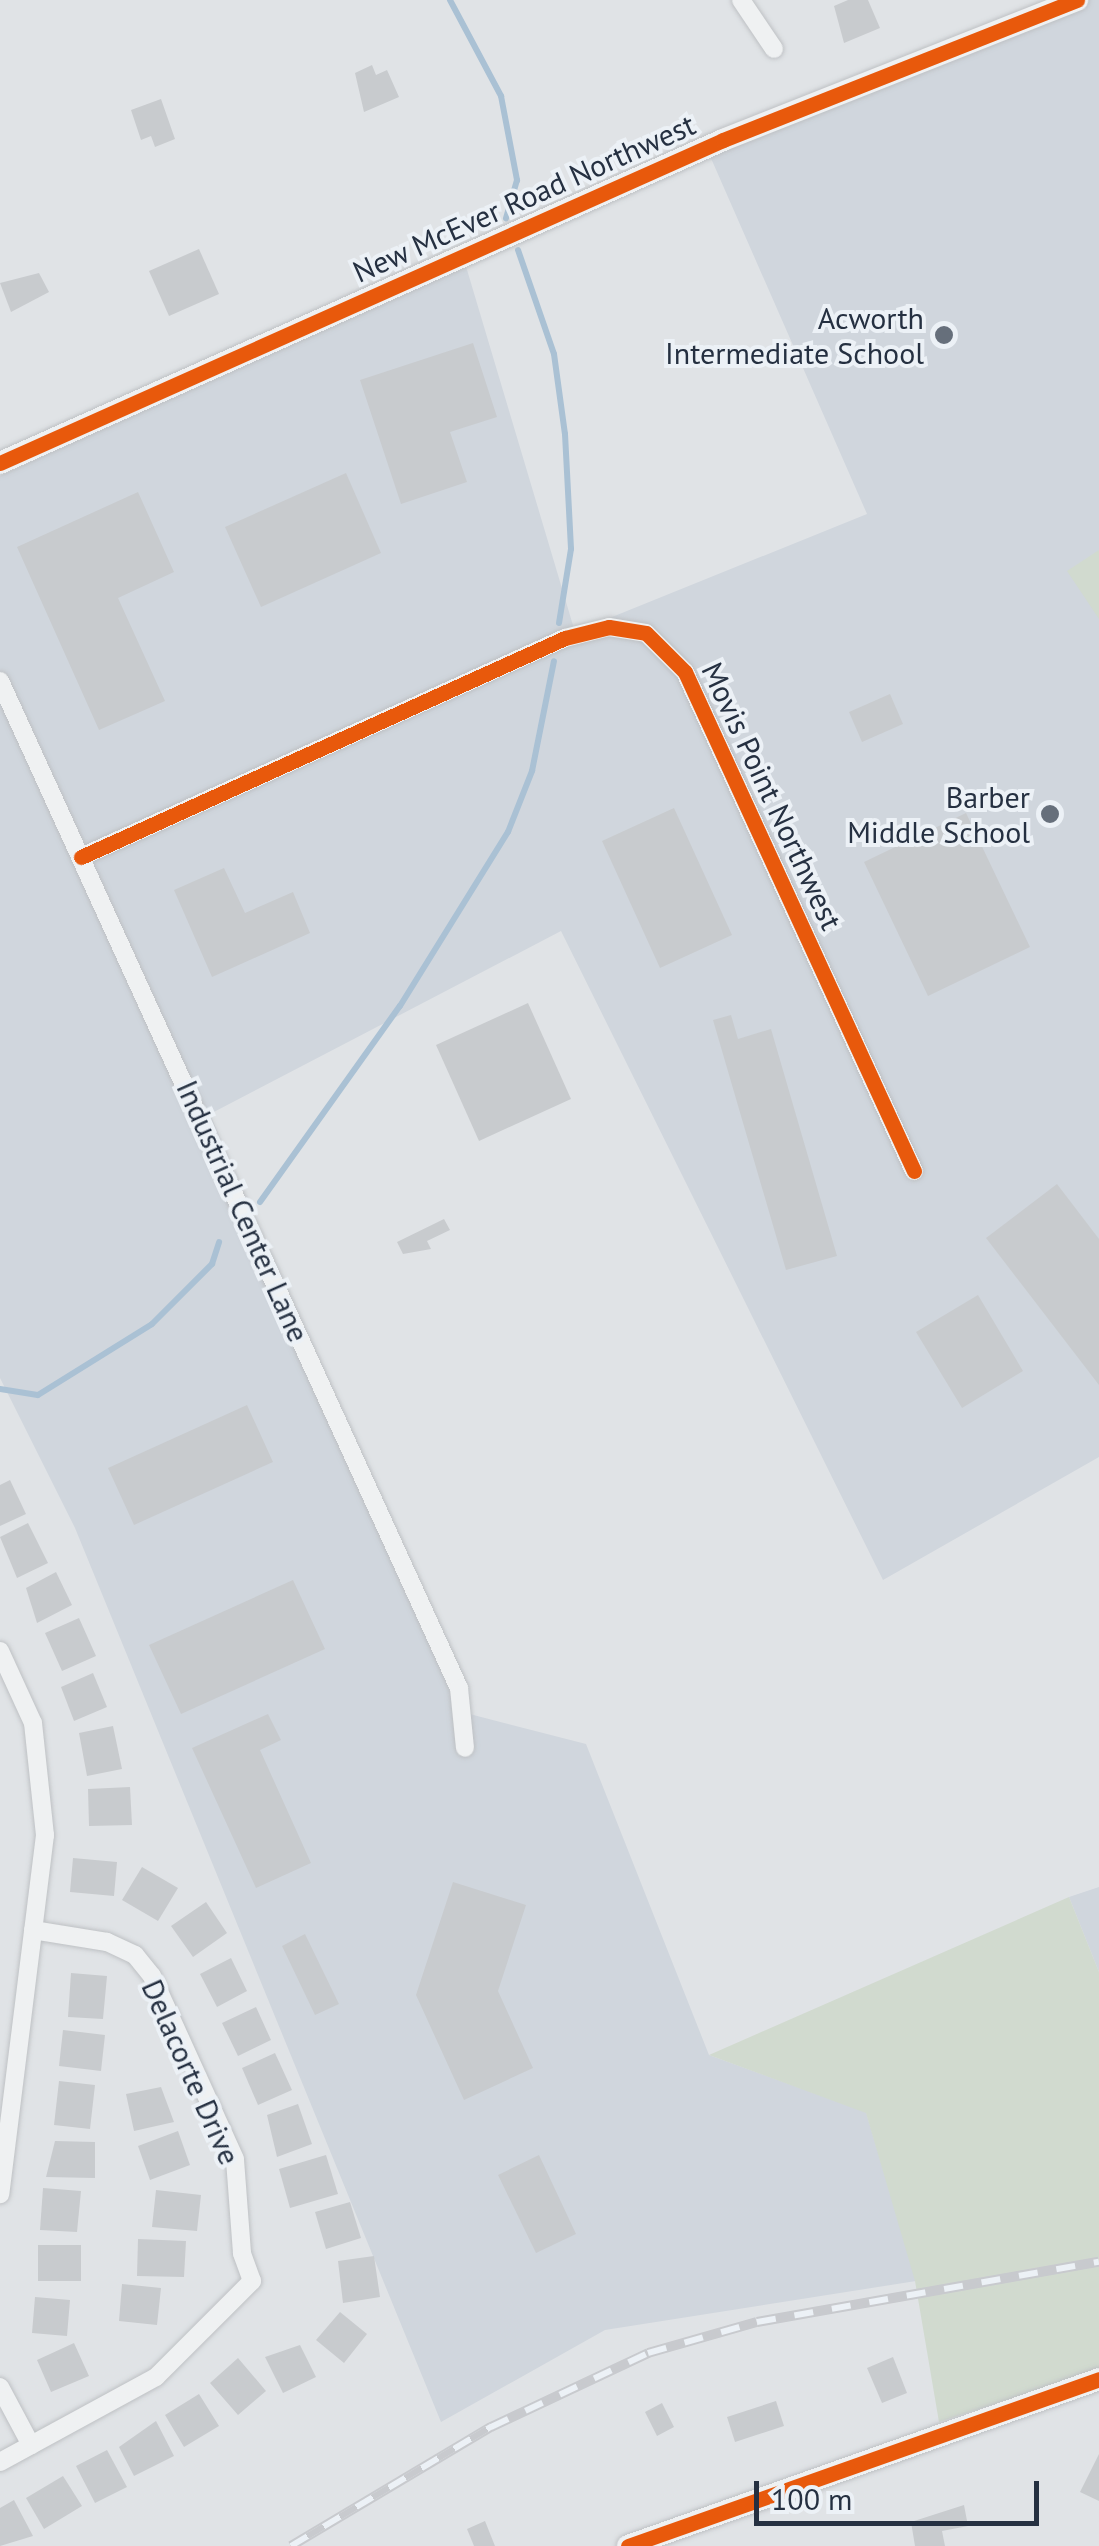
<!DOCTYPE html>
<html>
<head>
<meta charset="utf-8">
<style>
	body { margin:0 }
	#map { position:relative; width:1099px; height:2546px; overflow:hidden; background:#e0e3e6; font-family:"PT Sans",sans-serif }
	div>[style] { position:absolute }
	[style*='--x'] { left:calc(var(--x)*1px); top:calc(var(--y)*1px); width:calc(var(--w)*1px); rotate:calc(var(--a)*1deg) }
	.built>* { inset:0; background:#d0d6dd }
	.green>* { inset:0; background:#d1dacf }
	.stream>* { height:6px; margin:-3px; padding:0 3px; transform-origin:3px; border-radius:3px; background:#aac1d4 }
	.building>* { inset:0; background:#c8cbce }
	.roads { filter:drop-shadow(0 0 2px #bec1c4) drop-shadow(0 0 2px #bec1c4) }
	.minor>* { height:18px; margin:-9px; padding:0 9px; transform-origin:9px; border-radius:9px; background:#eff1f2 }
	.tertiary>* { height:22px; margin:-11px; padding:0 11px; transform-origin:11px; border-radius:11px; background:#eff1f2 }
	.rail>* { height:10px; margin-top:-5px; transform-origin:0; background:repeating-linear-gradient(90deg,#ecf1f6 0 19px,#c8cace 0 38px); box-sizing:border-box; border-block:2px solid #c8cace }
	.cycleway>* { height:15px; margin:-7.5px; padding:0 7.5px; transform-origin:7.5px; border-radius:7.5px; background:#e8590c }
	.dots>* { width:28px; height:28px; translate:-50% -50%; box-sizing:border-box; border:5px solid #ecf1f6; border-radius:50% }
	span { translate:-50% -50%; white-space:nowrap; text-align:center; line-height:1.15; -webkit-text-stroke:8px #ecf1f6; paint-order:stroke }
	.street-label { font-size:30px; color:#253041 }
	.poi-label { font-size:30px; color:#253041 }
	.right { translate:-100% -50%; text-align:right }
	.scale { position:absolute; left:754px; top:2481px; width:285px; height:45px; box-sizing:border-box; border:5px solid #253041; border-top:0; padding-left:12px; font-size:30px; line-height:35px; white-space:nowrap; color:#253041; -webkit-text-stroke:8px #ecf1f6; paint-order:stroke }
</style>
</head>
<body>
<div id="map">
	<div class="built">
		<i style="clip-path:polygon(1072px 0,1099px 0,1099px 1457px,883px 1580px,561px 931px,210px 1114px,458px 1711px,586px 1744px,709px 2055px,866px 2112px,916px 2281px,605px 2330px,441px 2422px,75px 1528px,0 1378px,0 476px,465px 263px,575px 632px,867px 514px,710px 156px)"></i>
		<i style="clip-path:polygon(1099px 1887px,1099px 1972px,1069px 1897px)"></i>
	</div>
	<div class="green">
		<i style="clip-path:polygon(1099px 550px,1099px 619px,1067px 571px)"></i>
		<i style="clip-path:polygon(1069px 1897px,1099px 1972px,1099px 2370px,939px 2422px,915px 2281px,866px 2113px,709px 2055px)"></i>
	</div>
	<div class="stream">
		<i style="--x:450;--y:0;--w:109;--a:62"></i>
		<i style="--x:501;--y:96;--w:86;--a:79.2"></i>
		<i style="--x:517;--y:180;--w:40;--a:106"></i>
		<i style="--x:518;--y:250;--w:110;--a:70.9"></i>
		<i style="--x:554;--y:354;--w:81;--a:82.2"></i>
		<i style="--x:565;--y:434;--w:115;--a:87"></i>
		<i style="--x:571;--y:549;--w:75;--a:99.2"></i>
		<i style="--x:260;--y:1202;--w:241;--a:-54.5"></i>
		<i style="--x:400;--y:1006;--w:205;--a:-58.2"></i>
		<i style="--x:508;--y:832;--w:66;--a:-68.5"></i>
		<i style="--x:532;--y:771;--w:112;--a:-78.7"></i>
		<i style="--x:0;--y:1389;--w:38;--a:9"></i>
		<i style="--x:38;--y:1395;--w:134;--a:-31.9"></i>
		<i style="--x:152;--y:1324;--w:85;--a:-45"></i>
		<i style="--x:212;--y:1264;--w:23;--a:-72"></i>
	</div>
	<div class="building">
		<i style="clip-path:polygon(848px 0,868px 0,880px 28px,844px 43px,834px 6px)"></i>
		<i style="clip-path:polygon(372px 65px,376px 75px,387px 70px,399px 97px,364px 112px,355px 73px)"></i>
		<i style="clip-path:polygon(161px 99px,175px 139px,155px 147px,151px 136px,141px 140px,131px 110px)"></i>
		<i style="clip-path:polygon(199px 249px,219px 294px,169px 316px,149px 271px)"></i>
		<i style="clip-path:polygon(39px 273px,49px 292px,11px 312px,0 283px)"></i>
		<i style="clip-path:polygon(473px 343px,497px 417px,450px 432px,467px 482px,401px 504px,360px 380px)"></i>
		<i style="clip-path:polygon(346px 473px,381px 553px,261px 607px,225px 527px)"></i>
		<i style="clip-path:polygon(138px 492px,174px 572px,118px 598px,165px 701px,99px 730px,17px 547px)"></i>
		<i style="clip-path:polygon(890px 694px,903px 724px,862px 742px,849px 712px)"></i>
		<i style="clip-path:polygon(674px 808px,732px 935px,660px 968px,602px 841px)"></i>
		<i style="clip-path:polygon(966px 813px,1030px 947px,928px 996px,864px 862px)"></i>
		<i style="clip-path:polygon(224px 868px,245px 913px,293px 892px,310px 933px,212px 977px,174px 890px)"></i>
		<i style="clip-path:polygon(528px 1003px,571px 1099px,479px 1141px,436px 1045px)"></i>
		<i style="clip-path:polygon(731px 1015px,738px 1039px,771px 1029px,837px 1256px,786px 1270px,713px 1020px)"></i>
		<i style="clip-path:polygon(1057px 1184px,1099px 1239px,1099px 1385px,986px 1238px)"></i>
		<i style="clip-path:polygon(444px 1219px,450px 1230px,427px 1241px,431px 1249px,403px 1254px,397px 1242px)"></i>
		<i style="clip-path:polygon(978px 1295px,1023px 1371px,962px 1408px,916px 1332px)"></i>
		<i style="clip-path:polygon(247px 1405px,273px 1462px,134px 1525px,108px 1468px)"></i>
		<i style="clip-path:polygon(10px 1480px,26px 1514px,0 1526px,0 1485px)"></i>
		<i style="clip-path:polygon(28px 1523px,48px 1563px,17px 1578px,0 1537px)"></i>
		<i style="clip-path:polygon(56px 1572px,72px 1605px,37px 1623px,26px 1588px)"></i>
		<i style="clip-path:polygon(293px 1580px,325px 1649px,181px 1714px,149px 1645px)"></i>
		<i style="clip-path:polygon(79px 1618px,96px 1656px,62px 1671px,45px 1633px)"></i>
		<i style="clip-path:polygon(93px 1673px,107px 1707px,74px 1721px,61px 1687px)"></i>
		<i style="clip-path:polygon(268px 1714px,281px 1740px,260px 1750px,311px 1863px,256px 1888px,192px 1748px)"></i>
		<i style="clip-path:polygon(113px 1726px,122px 1769px,87px 1776px,79px 1733px)"></i>
		<i style="clip-path:polygon(130px 1787px,132px 1825px,89px 1826px,88px 1789px)"></i>
		<i style="clip-path:polygon(73px 1858px,117px 1862px,114px 1896px,70px 1892px)"></i>
		<i style="clip-path:polygon(142px 1867px,178px 1888px,158px 1921px,122px 1900px)"></i>
		<i style="clip-path:polygon(453px 1882px,526px 1905px,498px 1991px,533px 2068px,464px 2100px,416px 1995px)"></i>
		<i style="clip-path:polygon(206px 1902px,227px 1933px,193px 1957px,171px 1926px)"></i>
		<i style="clip-path:polygon(305px 1934px,339px 2004px,315px 2015px,282px 1946px)"></i>
		<i style="clip-path:polygon(231px 1958px,247px 1991px,217px 2007px,200px 1974px)"></i>
		<i style="clip-path:polygon(71px 1973px,107px 1976px,103px 2019px,68px 2017px)"></i>
		<i style="clip-path:polygon(256px 2007px,271px 2040px,238px 2056px,222px 2023px)"></i>
		<i style="clip-path:polygon(63px 2030px,105px 2035px,101px 2071px,59px 2066px)"></i>
		<i style="clip-path:polygon(275px 2053px,292px 2090px,258px 2105px,242px 2068px)"></i>
		<i style="clip-path:polygon(59px 2081px,95px 2085px,90px 2129px,54px 2125px)"></i>
		<i style="clip-path:polygon(161px 2087px,174px 2122px,134px 2131px,126px 2094px)"></i>
		<i style="clip-path:polygon(298px 2104px,312px 2144px,277px 2157px,267px 2115px)"></i>
		<i style="clip-path:polygon(178px 2131px,190px 2165px,150px 2180px,138px 2146px)"></i>
		<i style="clip-path:polygon(55px 2141px,95px 2142px,95px 2178px,46px 2177px)"></i>
		<i style="clip-path:polygon(326px 2155px,338px 2194px,290px 2208px,279px 2169px)"></i>
		<i style="clip-path:polygon(539px 2155px,576px 2234px,536px 2253px,498px 2175px)"></i>
		<i style="clip-path:polygon(43px 2188px,81px 2191px,77px 2232px,40px 2230px)"></i>
		<i style="clip-path:polygon(156px 2190px,201px 2195px,197px 2231px,152px 2227px)"></i>
		<i style="clip-path:polygon(350px 2202px,361px 2238px,326px 2249px,315px 2212px)"></i>
		<i style="clip-path:polygon(138px 2239px,186px 2241px,184px 2277px,137px 2276px)"></i>
		<i style="clip-path:polygon(38px 2245px,81px 2245px,81px 2281px,38px 2281px)"></i>
		<i style="clip-path:polygon(374px 2256px,380px 2297px,343px 2303px,338px 2261px)"></i>
		<i style="clip-path:polygon(122px 2284px,161px 2288px,157px 2325px,119px 2321px)"></i>
		<i style="clip-path:polygon(35px 2297px,70px 2300px,67px 2336px,32px 2333px)"></i>
		<i style="clip-path:polygon(340px 2312px,367px 2334px,344px 2363px,316px 2340px)"></i>
		<i style="clip-path:polygon(74px 2343px,89px 2376px,51px 2392px,37px 2360px)"></i>
		<i style="clip-path:polygon(300px 2345px,316px 2377px,283px 2393px,265px 2357px)"></i>
		<i style="clip-path:polygon(893px 2357px,907px 2393px,882px 2403px,867px 2368px)"></i>
		<i style="clip-path:polygon(238px 2358px,266px 2391px,238px 2415px,210px 2383px)"></i>
		<i style="clip-path:polygon(199px 2394px,219px 2426px,184px 2447px,165px 2415px)"></i>
		<i style="clip-path:polygon(776px 2401px,784px 2426px,735px 2442px,727px 2417px)"></i>
		<i style="clip-path:polygon(662px 2403px,674px 2427px,657px 2436px,645px 2412px)"></i>
		<i style="clip-path:polygon(156px 2421px,174px 2456px,134px 2476px,119px 2447px)"></i>
		<i style="clip-path:polygon(107px 2450px,127px 2487px,95px 2503px,76px 2466px)"></i>
		<i style="clip-path:polygon(1099px 2454px,1099px 2501px,1080px 2492px)"></i>
		<i style="clip-path:polygon(63px 2476px,82px 2506px,44px 2529px,26px 2498px)"></i>
		<i style="clip-path:polygon(14px 2500px,33px 2536px,0 2546px,0 2508px)"></i>
		<i style="clip-path:polygon(964px 2505px,968px 2526px,942px 2531px,945px 2546px,915px 2546px,911px 2522px)"></i>
		<i style="clip-path:polygon(485px 2521px,495px 2546px,474px 2546px,467px 2529px)"></i>
	</div>
	<div class="roads">
		<div class="minor">
			<i style="--x:741;--y:0;--w:59;--a:56"></i>
			<i style="--x:0;--y:681;--w:1107;--a:65.5"></i>
			<i style="--x:459;--y:1688;--w:60;--a:84.3"></i>
			<i style="--x:81;--y:857;--w:531;--a:-24.35"></i>
			<i style="--x:565;--y:638;--w:45;--a:-14"></i>
			<i style="--x:609;--y:627;--w:37;--a:9"></i>
			<i style="--x:646;--y:633;--w:55;--a:45"></i>
			<i style="--x:685;--y:672;--w:549;--a:65.35"></i>
			<i style="--x:0;--y:1651;--w:79;--a:65.4"></i>
			<i style="--x:33;--y:1723;--w:113;--a:83.9"></i>
			<i style="--x:45;--y:1835;--w:362;--a:97.1"></i>
			<i style="--x:0;--y:2387;--w:66;--a:61.9"></i>
			<i style="--x:0;--y:2462;--w:178;--a:-28.6"></i>
			<i style="--x:156;--y:2377;--w:136;--a:-45"></i>
			<i style="--x:252;--y:2281;--w:30;--a:-110"></i>
			<i style="--x:242;--y:2253;--w:94;--a:-94.3"></i>
			<i style="--x:235;--y:2159;--w:201;--a:-114.4"></i>
			<i style="--x:152;--y:1976;--w:27;--a:-129"></i>
			<i style="--x:135;--y:1955;--w:31;--a:-155"></i>
			<i style="--x:107;--y:1942;--w:75;--a:-170.8"></i>
		</div>
		<div class="tertiary">
			<i style="--x:0;--y:463;--w:792;--a:-24.07"></i>
			<i style="--x:723;--y:140;--w:381;--a:-21.6"></i>
			<i style="--x:628;--y:2546;--w:500;--a:-19.5"></i>
		</div>
	</div>
	<div class="rail">
		<i style="--x:291;--y:2546;--w:233;--a:-30.8"></i>
		<i style="--x:491;--y:2427;--w:174;--a:-25.2"></i>
		<i style="--x:648;--y:2353;--w:113;--a:-15.9"></i>
		<i style="--x:757;--y:2322;--w:347;--a:-10"></i>
	</div>
	<div class="cycleway">
		<i style="--x:0;--y:463;--w:792;--a:-24.07"></i>
		<i style="--x:723;--y:140;--w:381;--a:-21.6"></i>
		<i style="--x:81;--y:857;--w:531;--a:-24.35"></i>
		<i style="--x:565;--y:638;--w:45;--a:-14"></i>
		<i style="--x:609;--y:627;--w:37;--a:9"></i>
		<i style="--x:646;--y:633;--w:55;--a:45"></i>
		<i style="--x:685;--y:672;--w:549;--a:65.35"></i>
		<i style="--x:628;--y:2546;--w:500;--a:-19.5"></i>
	</div>
	<div class="dots">
		<i style="left:944px;top:335px;background:#666f7b"></i>
		<i style="left:1050px;top:814px;background:#666f7b"></i>
	</div>
	<div class="street-label">
		<span style="left:524px;top:198px;rotate:-24deg">New McEver Road Northwest</span>
		<span style="left:772px;top:796px;rotate:65deg">Movis Point Northwest</span>
		<span style="left:243px;top:1211px;rotate:66deg">Industrial Center Lane</span>
		<span style="left:191px;top:2072px;rotate:66deg">Delacorte Drive</span>
	</div>
	<div class="poi-label">
		<span class="right" style="left:924px;top:335px">Acworth<br>Intermediate School</span>
		<span class="right" style="left:1030px;top:814px">Barber<br>Middle School</span>
	</div>
	<div class="scale">100 m</div>
</div>
</body>
</html>
